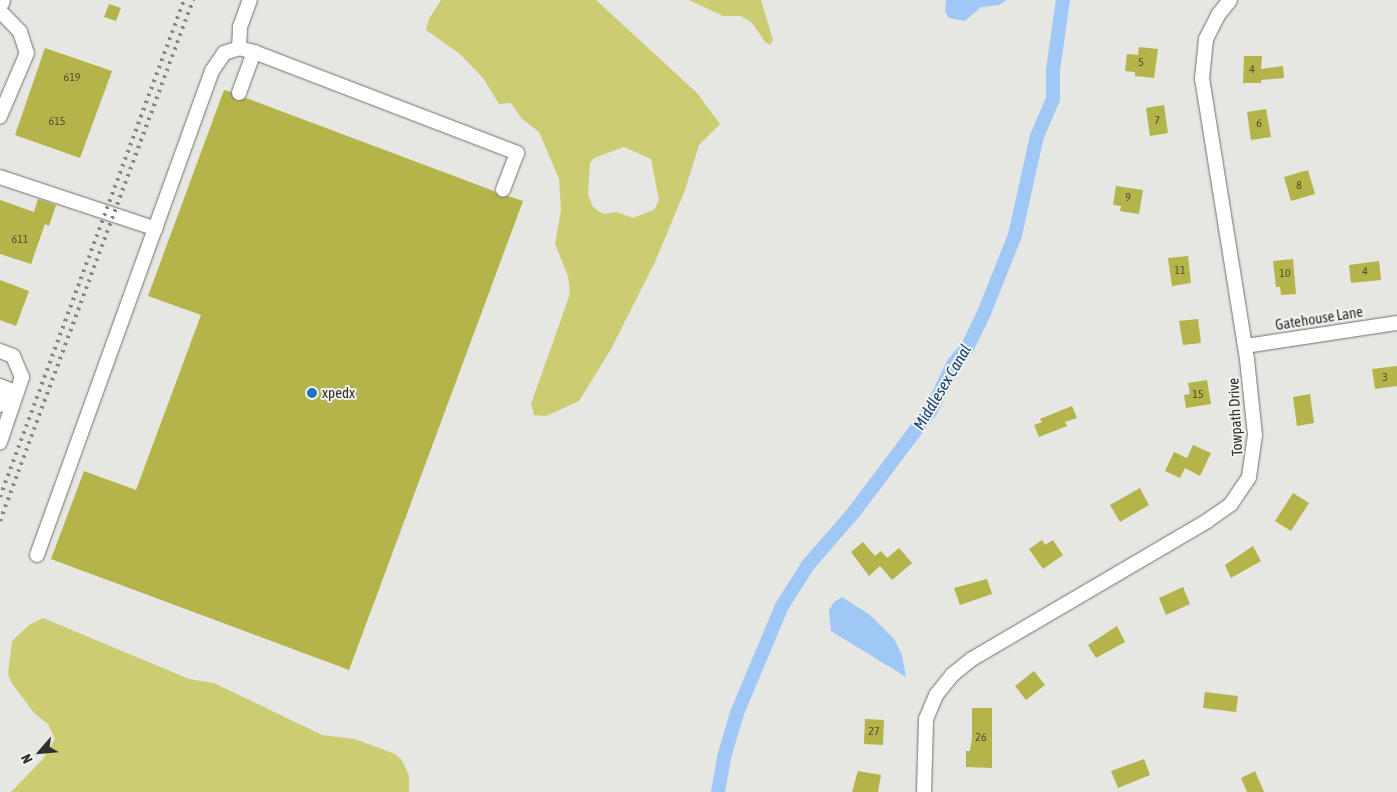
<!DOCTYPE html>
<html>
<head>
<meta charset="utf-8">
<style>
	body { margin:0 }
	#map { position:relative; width:1397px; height:792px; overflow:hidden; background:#e6e6e2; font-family:"Asap Condensed",sans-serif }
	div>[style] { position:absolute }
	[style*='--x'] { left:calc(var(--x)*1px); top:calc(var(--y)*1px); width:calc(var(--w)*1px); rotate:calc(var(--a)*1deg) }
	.green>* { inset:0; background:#cccd73 }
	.water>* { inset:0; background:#a0c8f6 }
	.canal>* { height:14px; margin:-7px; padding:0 7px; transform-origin:7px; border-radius:7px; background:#a0c8f6 }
	.building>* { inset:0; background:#b4b44a }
	.roads { filter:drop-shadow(0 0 1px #70706d) drop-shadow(0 0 1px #70706d) }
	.minor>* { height:14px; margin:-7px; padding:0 7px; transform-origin:7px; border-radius:7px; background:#fff }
	.major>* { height:18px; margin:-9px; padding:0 9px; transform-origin:9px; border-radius:9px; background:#fff }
	.rail>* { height:4px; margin-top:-2px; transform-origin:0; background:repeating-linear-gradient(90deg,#858582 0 2.5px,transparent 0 7.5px) }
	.dots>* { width:14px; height:14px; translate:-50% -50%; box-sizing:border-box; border:2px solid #f3f3f0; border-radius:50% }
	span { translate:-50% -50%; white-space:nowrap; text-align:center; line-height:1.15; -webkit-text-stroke:4px #f3f3f0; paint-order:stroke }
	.number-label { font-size:12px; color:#515135 }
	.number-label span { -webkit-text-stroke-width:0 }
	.street-label { font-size:15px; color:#30302e }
	.poi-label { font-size:15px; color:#30302e }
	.left { translate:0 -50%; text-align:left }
	.water-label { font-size:16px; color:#0f406f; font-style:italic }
	.north { position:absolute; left:15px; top:727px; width:50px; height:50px; -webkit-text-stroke:4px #f3f3f0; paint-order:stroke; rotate:243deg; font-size:14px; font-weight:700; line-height:20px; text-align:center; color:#30302e }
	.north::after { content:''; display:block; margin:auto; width:18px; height:22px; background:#30302e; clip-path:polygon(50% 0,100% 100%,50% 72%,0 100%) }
</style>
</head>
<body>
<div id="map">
	<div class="green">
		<i style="clip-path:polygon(evenodd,441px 0,596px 0,697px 93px,720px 124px,699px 145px,685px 190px,655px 262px,611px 349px,579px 401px,546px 416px,534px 415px,531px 404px,570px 294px,568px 276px,555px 244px,561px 210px,559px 179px,539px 132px,521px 118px,511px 103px,499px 104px,483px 78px,460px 54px,426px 30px,429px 19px,441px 0,624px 147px,651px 159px,659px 200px,654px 210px,633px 218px,617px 212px,603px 214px,593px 207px,588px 195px,590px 163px,594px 158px,624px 147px)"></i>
		<i style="clip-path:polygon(689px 0,761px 0,773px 40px,770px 45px,765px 42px,752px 23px,741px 16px,723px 16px)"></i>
		<i style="clip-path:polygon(43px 618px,189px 679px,214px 683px,322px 735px,355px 739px,395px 754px,401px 759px,409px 775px,409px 792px,11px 792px,43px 759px,55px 739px,48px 724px,34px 713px,11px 682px,8px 674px,12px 641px,29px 625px)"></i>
	</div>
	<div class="water">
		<i style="clip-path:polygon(946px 0,1007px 0,999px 5px,981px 7px,965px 21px,949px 18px,945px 11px)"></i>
		<i style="clip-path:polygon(842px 597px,870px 615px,894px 639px,902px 655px,906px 677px,831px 631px,829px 610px,834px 602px)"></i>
	</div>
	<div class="canal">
		<i style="--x:718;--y:792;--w:36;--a:-80"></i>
		<i style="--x:724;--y:757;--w:46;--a:-73.5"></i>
		<i style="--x:737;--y:713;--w:116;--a:-67.2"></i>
		<i style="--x:782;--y:606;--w:49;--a:-57.6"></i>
		<i style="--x:808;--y:565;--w:70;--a:-49"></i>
		<i style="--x:854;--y:512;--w:128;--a:-53"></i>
		<i style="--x:931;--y:410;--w:52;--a:-63.9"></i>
		<i style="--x:954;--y:363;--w:20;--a:-49"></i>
		<i style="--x:967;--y:348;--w:39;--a:-64"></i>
		<i style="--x:984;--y:313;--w:84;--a:-68.3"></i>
		<i style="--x:1015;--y:235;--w:101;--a:-77.5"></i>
		<i style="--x:1037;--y:136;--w:40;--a:-66.6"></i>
		<i style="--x:1053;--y:99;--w:29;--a:-90"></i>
		<i style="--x:1053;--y:70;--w:71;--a:-81.9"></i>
	</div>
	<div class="building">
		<i style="clip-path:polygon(109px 4px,121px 8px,116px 21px,104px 17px)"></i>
		<i style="clip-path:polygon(1139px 47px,1158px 49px,1154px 78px,1135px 76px,1135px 72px,1125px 71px,1127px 54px,1138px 55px)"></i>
		<i style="clip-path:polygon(45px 48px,112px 71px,80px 158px,15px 135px)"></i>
		<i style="clip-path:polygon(1244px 56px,1262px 56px,1261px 69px,1283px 66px,1284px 78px,1261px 80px,1261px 83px,1243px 83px)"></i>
		<i style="clip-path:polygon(224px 90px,231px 92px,236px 101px,246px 98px,494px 191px,500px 197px,508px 196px,523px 201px,349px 670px,51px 559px,84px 471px,136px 490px,201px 315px,148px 296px)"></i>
		<i style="clip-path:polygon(1164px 105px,1168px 133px,1150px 136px,1146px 108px)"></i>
		<i style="clip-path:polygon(1266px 109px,1271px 137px,1251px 140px,1247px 112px)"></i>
		<i style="clip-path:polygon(1308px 170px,1315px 194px,1291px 201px,1284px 177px)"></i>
		<i style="clip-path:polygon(1116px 186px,1143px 190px,1139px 214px,1120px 211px,1121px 206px,1113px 205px)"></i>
		<i style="clip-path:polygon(38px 199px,56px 205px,49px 226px,45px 224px,31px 264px,0 254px,0 200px,34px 212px)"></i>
		<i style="clip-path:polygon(1188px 256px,1191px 283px,1172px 286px,1168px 258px)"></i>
		<i style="clip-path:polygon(1293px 259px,1296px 294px,1281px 295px,1280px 287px,1276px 287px,1273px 261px)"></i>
		<i style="clip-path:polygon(1379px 261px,1381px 280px,1351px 283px,1349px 265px)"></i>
		<i style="clip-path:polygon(0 280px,29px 291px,16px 326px,0 320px)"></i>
		<i style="clip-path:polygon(1198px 319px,1201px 343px,1183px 345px,1179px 321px)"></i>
		<i style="clip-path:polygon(1397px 366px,1397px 386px,1375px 389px,1372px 369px)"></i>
		<i style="clip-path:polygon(1207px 380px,1211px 404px,1186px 408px,1184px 395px,1190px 394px,1188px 383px)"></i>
		<i style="clip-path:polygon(1310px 394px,1314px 423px,1297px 426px,1293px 397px)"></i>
		<i style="clip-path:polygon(1072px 406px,1077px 418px,1065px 422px,1067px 426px,1039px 437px,1034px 425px,1042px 422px,1040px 419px)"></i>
		<i style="clip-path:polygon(1193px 445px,1211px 453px,1200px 476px,1185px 468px,1180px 478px,1165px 471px,1174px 452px,1187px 458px)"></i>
		<i style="clip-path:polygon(1140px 488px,1149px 505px,1120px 522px,1110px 505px)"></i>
		<i style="clip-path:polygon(1293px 493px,1309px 503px,1291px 531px,1275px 521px)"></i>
		<i style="clip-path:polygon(1042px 540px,1045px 545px,1053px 540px,1063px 555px,1043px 569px,1029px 549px)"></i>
		<i style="clip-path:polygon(863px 542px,875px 556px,881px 551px,887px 558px,899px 548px,912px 563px,892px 580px,880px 566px,869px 576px,851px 552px)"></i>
		<i style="clip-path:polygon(1253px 546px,1261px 561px,1231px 578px,1225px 565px)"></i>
		<i style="clip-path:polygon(987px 579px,992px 594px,960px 605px,954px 588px)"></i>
		<i style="clip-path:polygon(1183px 587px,1190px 604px,1166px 615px,1159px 598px)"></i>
		<i style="clip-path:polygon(1117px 626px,1125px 642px,1096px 658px,1088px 645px)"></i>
		<i style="clip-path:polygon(1034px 671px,1045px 685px,1026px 700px,1015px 686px)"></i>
		<i style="clip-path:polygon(1205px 692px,1238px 696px,1236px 712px,1203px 708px)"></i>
		<i style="clip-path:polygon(972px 708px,992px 708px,992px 768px,966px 767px,966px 751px,970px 751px,972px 738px)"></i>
		<i style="clip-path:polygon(865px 719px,884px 720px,883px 745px,864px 744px)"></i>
		<i style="clip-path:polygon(1144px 759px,1150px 775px,1118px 788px,1111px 771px)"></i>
		<i style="clip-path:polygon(858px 771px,881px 775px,878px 792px,852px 792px)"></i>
		<i style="clip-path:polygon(1255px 771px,1264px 792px,1247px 792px,1241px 778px)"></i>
	</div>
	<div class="roads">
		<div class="minor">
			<i style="--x:0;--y:11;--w:29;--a:46"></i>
			<i style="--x:20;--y:32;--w:22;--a:72"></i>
			<i style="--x:27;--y:53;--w:69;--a:113.2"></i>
			<i style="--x:239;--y:48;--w:21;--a:-87"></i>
			<i style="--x:240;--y:27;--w:29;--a:-70"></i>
			<i style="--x:239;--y:93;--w:44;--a:-69.9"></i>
			<i style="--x:0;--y:177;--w:164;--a:18.4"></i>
			<i style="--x:1245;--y:346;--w:154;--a:-8.6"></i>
			<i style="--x:0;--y:351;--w:14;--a:21"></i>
			<i style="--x:13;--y:356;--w:23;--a:67"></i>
			<i style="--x:22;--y:377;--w:69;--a:108.7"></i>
			<i style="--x:0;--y:386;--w:18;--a:22"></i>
			<i style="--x:0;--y:405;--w:17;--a:-66"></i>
			<i style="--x:37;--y:555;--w:515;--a:-70.12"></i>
			<i style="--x:212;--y:71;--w:22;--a:-56"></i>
			<i style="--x:224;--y:53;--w:16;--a:-18"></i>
			<i style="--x:239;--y:48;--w:16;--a:15"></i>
			<i style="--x:254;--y:52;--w:282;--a:21"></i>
			<i style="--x:517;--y:153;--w:39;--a:111"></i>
			<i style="--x:924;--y:792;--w:73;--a:-88.4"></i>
			<i style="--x:926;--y:719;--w:26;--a:-67"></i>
			<i style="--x:936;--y:695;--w:26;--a:-51"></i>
			<i style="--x:952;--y:675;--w:26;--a:-39"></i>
			<i style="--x:972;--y:659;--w:273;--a:-30.4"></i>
			<i style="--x:1207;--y:521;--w:29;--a:-35"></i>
			<i style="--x:1231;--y:504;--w:32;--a:-56"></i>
			<i style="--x:1249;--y:477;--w:42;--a:-81.9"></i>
			<i style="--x:1255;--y:435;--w:76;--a:-96"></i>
			<i style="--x:1247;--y:359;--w:284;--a:-99.1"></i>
			<i style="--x:1202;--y:79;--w:40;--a:-84.3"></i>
			<i style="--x:1206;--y:39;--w:27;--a:-63"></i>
			<i style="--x:1218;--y:15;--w:19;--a:-51"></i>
		</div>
		<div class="major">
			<i style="--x:0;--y:3;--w:3;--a:-72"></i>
		</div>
	</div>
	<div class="rail">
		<i style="--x:0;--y:497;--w:530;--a:-69.68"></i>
		<i style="--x:0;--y:521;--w:556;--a:-69.67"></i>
	</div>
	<div class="dots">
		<i style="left:312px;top:393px;background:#2073c1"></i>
	</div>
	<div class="number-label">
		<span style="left:1141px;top:63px">5</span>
		<span style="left:1252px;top:70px">4</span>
		<span style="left:72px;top:78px">619</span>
		<span style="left:1157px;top:121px">7</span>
		<span style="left:57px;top:122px">615</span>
		<span style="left:1259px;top:124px">6</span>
		<span style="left:1299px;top:186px">8</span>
		<span style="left:1128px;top:198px">9</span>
		<span style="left:20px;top:240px">611</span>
		<span style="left:1180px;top:271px">11</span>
		<span style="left:1365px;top:272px">4</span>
		<span style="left:1285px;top:274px">10</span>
		<span style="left:1385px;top:378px">3</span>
		<span style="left:1198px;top:395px">15</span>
		<span style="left:874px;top:732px">27</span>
		<span style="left:981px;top:738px">26</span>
	</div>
	<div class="street-label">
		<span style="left:1319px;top:318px;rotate:-9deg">Gatehouse Lane</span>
		<span style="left:1235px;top:417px;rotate:-93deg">Towpath Drive</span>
	</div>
	<div class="poi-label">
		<span class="left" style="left:322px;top:393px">xpedx</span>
	</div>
	<div class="water-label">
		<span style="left:942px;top:387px;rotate:-59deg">Middlesex Canal</span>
	</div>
	<div class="north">N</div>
</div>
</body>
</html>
